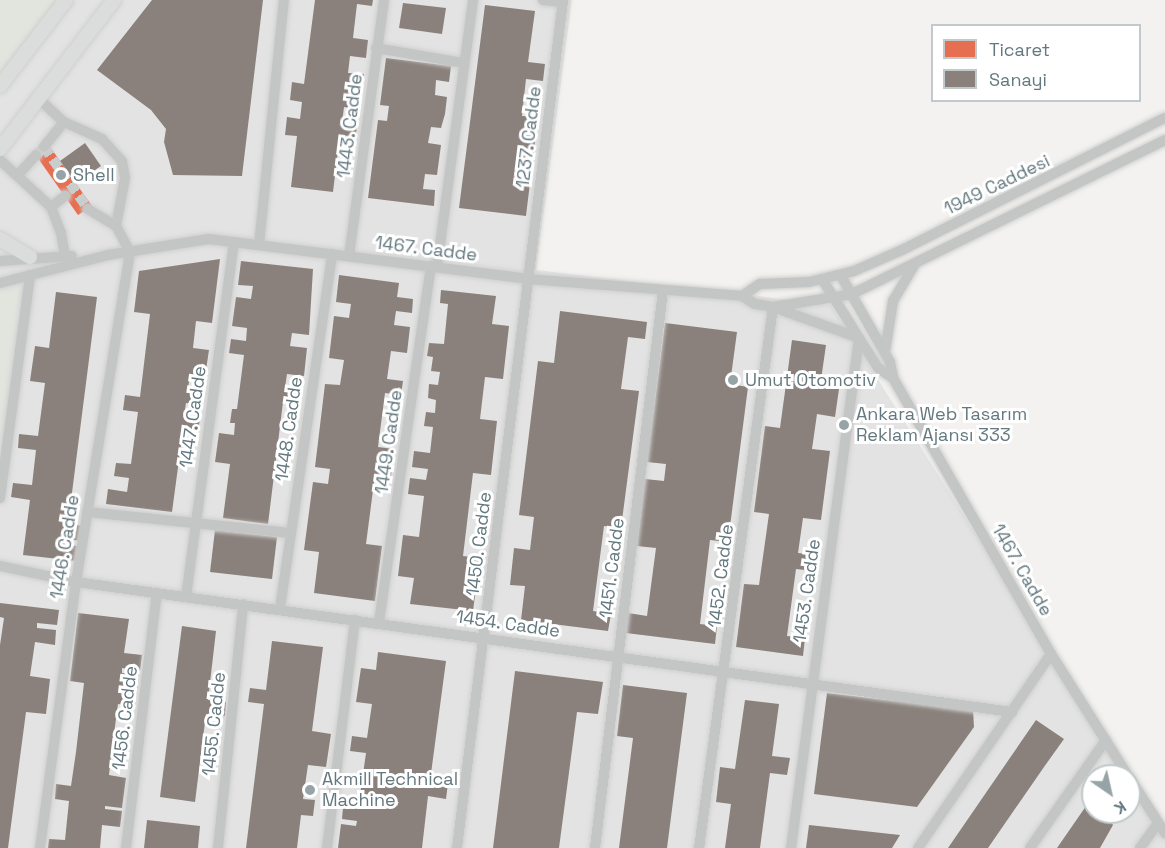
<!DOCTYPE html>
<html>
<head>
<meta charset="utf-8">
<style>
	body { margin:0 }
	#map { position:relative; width:1165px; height:848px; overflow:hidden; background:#f3f2f0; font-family:"Space Grotesk",sans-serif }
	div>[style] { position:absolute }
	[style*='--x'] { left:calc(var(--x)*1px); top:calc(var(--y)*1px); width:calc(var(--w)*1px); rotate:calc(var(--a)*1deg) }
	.built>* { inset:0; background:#e3e3e3 }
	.green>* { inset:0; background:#e2e4de }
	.shops>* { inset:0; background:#e76f51 }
	.industry>* { inset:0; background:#8a817c }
	.minor-tunnel>* { height:10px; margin-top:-5px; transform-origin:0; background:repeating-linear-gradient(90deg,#c8cdce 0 10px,transparent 0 15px) }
	.roads { filter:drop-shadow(0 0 2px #cfcfce) drop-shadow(0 0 2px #cfcfce) }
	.minor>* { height:10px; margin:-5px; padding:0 5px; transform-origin:5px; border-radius:5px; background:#c4c6c6 }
	.major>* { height:14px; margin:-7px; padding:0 7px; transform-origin:7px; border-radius:7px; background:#dbdcdc }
	.dots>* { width:16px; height:16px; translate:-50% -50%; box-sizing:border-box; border:3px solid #fff; border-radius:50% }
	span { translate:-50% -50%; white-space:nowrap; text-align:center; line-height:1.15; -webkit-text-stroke:6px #fff; paint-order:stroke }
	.street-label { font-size:18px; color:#64787f }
	.poi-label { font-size:18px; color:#64787f }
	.left { translate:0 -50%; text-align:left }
	.legend { position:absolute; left:931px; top:24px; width:210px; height:78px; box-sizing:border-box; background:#fff; border:2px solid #c1c9cc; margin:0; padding:8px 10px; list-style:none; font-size:18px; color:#64787f }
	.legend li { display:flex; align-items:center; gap:12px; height:30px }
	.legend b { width:30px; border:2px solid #c1c9cc }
	.north { position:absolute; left:1081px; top:764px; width:60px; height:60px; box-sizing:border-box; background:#fff; border:2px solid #c1c9cc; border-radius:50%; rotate:146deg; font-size:16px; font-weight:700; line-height:24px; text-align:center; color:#64787f }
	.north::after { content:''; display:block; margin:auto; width:21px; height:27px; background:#96a3a7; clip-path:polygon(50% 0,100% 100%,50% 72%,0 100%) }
</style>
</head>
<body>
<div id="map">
	<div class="built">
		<i style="clip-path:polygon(0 0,572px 0,536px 270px,831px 305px,1128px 776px,1093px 776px,1093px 812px,1129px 812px,1129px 777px,1165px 834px,1165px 848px,0 848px)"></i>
	</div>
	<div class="green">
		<i style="clip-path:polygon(0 0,60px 0,0 79px)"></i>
		<i style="clip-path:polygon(20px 285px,0 444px,0 290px)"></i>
	</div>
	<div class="shops">
		<i style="clip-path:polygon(48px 144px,92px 206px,78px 215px,35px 154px)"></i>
	</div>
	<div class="industry">
		<i style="clip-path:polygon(152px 0,263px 0,242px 176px,173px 175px,164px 142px,166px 129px,151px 110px,97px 70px)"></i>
		<i style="clip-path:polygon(315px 0,373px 0,372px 6px,357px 4px,353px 38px,368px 40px,366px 58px,350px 56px,348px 73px,364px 74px,356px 109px,344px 107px,342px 123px,357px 125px,355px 144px,339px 142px,333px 192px,291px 187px,297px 136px,285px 135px,287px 117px,300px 119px,302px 102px,290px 100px,292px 82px,304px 84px)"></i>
		<i style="clip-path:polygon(403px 3px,446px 8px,442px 34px,399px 28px)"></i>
		<i style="clip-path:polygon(485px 5px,535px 11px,528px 62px,545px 64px,543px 81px,526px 79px,522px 116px,538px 117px,526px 216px,459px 208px)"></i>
		<i style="clip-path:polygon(386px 58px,451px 66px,449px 82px,436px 80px,435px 95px,447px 97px,445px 114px,441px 128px,431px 127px,428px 143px,441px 145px,437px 175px,425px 174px,423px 189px,435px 190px,434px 206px,368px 198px,378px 120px,387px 121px,389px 106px,380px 105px)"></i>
		<i style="clip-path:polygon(85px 143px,101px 166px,76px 183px,60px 161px)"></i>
		<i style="clip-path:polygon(220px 259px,212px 323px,196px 321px,193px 348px,209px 350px,205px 377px,190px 375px,188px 389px,203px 391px,202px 405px,186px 403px,184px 416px,200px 418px,198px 432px,183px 430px,172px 512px,106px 504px,108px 489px,127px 492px,129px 478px,114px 476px,116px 463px,131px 464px,138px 412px,123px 410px,125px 395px,140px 397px,150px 314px,134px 312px,139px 271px)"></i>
		<i style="clip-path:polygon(241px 261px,313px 269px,309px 335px,292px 333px,290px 346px,307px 348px,304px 376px,287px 374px,285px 388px,297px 390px,295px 403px,283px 402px,268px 524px,223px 518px,230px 464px,215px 462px,219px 433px,234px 435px,235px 423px,230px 423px,232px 409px,237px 409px,244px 355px,229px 353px,231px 339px,246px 341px,247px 328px,232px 326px,236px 297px,251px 299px,253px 286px,238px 285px)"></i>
		<i style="clip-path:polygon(339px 275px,399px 283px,397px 297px,413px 299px,412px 313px,396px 311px,394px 325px,410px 327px,407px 353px,391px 351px,387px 379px,403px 381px,401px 395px,385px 393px,378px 447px,394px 449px,391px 477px,375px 475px,366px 544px,382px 546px,375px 601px,314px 593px,319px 552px,304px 550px,313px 482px,328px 484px,330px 469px,315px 467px,325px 384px,340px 385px,344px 360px,329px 358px,334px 316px,349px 318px,351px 304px,336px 302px)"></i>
		<i style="clip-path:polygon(441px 290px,496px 296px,492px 324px,509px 326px,503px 379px,485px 377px,480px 419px,497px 421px,491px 475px,473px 473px,463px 556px,480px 558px,473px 611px,410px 604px,414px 578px,398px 576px,403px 535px,419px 537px,424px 496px,408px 494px,410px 478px,426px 480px,428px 469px,412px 467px,414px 451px,430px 453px,433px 427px,424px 426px,426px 412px,435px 413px,436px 400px,428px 398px,429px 384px,438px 385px,440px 372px,431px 371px,433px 357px,427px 356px,429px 343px,444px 344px,448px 304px,440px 303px)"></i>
		<i style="clip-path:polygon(56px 292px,97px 297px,68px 524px,84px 526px,82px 541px,66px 539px,65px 545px,79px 546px,77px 561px,23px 555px,30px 500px,11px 497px,13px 483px,32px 485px,36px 450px,18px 448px,19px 434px,38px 436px,45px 383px,30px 381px,35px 346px,49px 348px)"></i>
		<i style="clip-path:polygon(560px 311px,647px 322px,645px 339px,628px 337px,621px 389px,639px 391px,621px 528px,604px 526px,593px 611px,611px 614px,608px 631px,521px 620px,525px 586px,510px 585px,514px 548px,530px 550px,534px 517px,519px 515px,538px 361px,554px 363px)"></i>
		<i style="clip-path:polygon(665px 323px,737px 332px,730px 384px,748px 387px,728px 542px,710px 540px,700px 624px,717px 626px,715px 644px,626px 633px,628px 613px,647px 616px,656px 548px,637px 546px,645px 479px,664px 481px,666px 464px,647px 462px)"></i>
		<i style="clip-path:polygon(792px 340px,826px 345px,821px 380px,840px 382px,835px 417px,817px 414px,812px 449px,830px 451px,821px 520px,803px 518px,798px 553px,816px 555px,814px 571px,796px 569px,787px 636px,805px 638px,803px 656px,736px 647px,744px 584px,759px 585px,769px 514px,754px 512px,765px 426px,780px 428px)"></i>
		<i style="clip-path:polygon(215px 530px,277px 537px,272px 579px,210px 572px)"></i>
		<i style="clip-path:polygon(0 603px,59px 610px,57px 625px,37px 623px,37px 628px,56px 630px,55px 645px,35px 642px,30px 676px,50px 679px,46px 714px,26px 712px,8px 848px,0 848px,0 645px,4px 618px,0 617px)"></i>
		<i style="clip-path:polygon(78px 613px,129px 619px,124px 653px,142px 655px,140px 671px,122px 668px,122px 673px,139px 675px,135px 706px,118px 704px,111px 756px,109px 775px,126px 778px,122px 808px,105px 806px,105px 809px,122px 811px,120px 827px,102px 825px,100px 848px,48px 848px,49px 839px,65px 840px,69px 801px,55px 799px,56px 784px,71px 786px,76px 752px,84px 683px,70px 681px)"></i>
		<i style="clip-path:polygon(182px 626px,216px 631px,208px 700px,226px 702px,225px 716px,206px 714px,195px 802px,160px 797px)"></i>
		<i style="clip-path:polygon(272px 641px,323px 647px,312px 731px,331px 734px,326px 767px,308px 765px,303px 799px,315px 800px,313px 816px,301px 815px,297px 848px,246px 848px,264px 704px,248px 702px,250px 688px,266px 690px)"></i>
		<i style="clip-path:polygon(378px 652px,446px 661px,430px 781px,448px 783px,446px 799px,428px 796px,422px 848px,338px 848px,341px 824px,356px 826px,357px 821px,342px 819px,343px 807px,358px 809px,366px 753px,350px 751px,352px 736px,367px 738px,372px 704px,356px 702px,361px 668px,376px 670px)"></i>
		<i style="clip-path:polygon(515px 671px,603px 682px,598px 714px,577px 712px,559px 848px,493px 848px)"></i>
		<i style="clip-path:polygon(623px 685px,687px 693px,667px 848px,619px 848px,633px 738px,617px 736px)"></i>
		<i style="clip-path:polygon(827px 693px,973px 710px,974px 727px,917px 807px,814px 794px)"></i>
		<i style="clip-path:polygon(745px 700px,779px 704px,772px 756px,790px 758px,787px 775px,770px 773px,760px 848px,725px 848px,731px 804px,716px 802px,720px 767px,735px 769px)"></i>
		<i style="clip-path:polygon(1036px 720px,1064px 739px,1044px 767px,988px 848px,948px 848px)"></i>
		<i style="clip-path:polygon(1093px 796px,1093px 812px,1106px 812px,1113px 825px,1100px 848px,1057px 848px)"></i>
		<i style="clip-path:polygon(147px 820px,200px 826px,198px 848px,144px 848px)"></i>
		<i style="clip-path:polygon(809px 825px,900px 835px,892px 848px,806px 848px)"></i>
	</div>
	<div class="minor-tunnel">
		<i style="--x:36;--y:155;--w:11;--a:-45"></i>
		<i style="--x:44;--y:147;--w:76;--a:54.6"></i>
	</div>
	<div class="roads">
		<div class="minor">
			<i style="--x:543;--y:0;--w:20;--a:6"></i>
			<i style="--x:376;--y:48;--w:89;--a:9.7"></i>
			<i style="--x:39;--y:99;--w:34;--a:43"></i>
			<i style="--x:64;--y:122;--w:32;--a:129"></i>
			<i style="--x:64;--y:122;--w:42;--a:24.1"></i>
			<i style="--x:102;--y:139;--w:30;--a:48"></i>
			<i style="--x:122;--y:161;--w:17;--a:80"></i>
			<i style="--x:125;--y:178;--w:49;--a:100.6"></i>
			<i style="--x:0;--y:160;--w:69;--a:42.7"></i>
			<i style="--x:51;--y:207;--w:28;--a:69"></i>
			<i style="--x:61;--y:233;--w:23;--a:80"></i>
			<i style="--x:18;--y:175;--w:27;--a:-48"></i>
			<i style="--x:51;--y:207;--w:18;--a:-38"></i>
			<i style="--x:259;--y:245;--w:246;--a:-84.2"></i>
			<i style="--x:349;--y:256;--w:258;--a:-82.2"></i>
			<i style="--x:0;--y:261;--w:72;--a:-4"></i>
			<i style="--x:437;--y:267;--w:269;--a:-82.3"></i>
			<i style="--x:841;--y:276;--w:99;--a:60.3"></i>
			<i style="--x:890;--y:362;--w:16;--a:79"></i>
			<i style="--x:893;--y:378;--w:318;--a:60.2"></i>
			<i style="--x:1051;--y:654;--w:144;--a:57.7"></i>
			<i style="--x:822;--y:279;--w:105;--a:57.8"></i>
			<i style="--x:878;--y:368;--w:18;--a:34"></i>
			<i style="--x:0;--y:283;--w:112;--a:-14.5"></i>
			<i style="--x:108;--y:255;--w:102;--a:-9"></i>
			<i style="--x:209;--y:239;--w:321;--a:7.1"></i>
			<i style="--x:528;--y:279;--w:215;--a:4.5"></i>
			<i style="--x:742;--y:296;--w:15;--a:32"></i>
			<i style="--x:755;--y:304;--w:18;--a:9"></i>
			<i style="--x:773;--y:307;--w:80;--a:-9.3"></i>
			<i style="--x:852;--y:294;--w:349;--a:-26.2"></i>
			<i style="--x:742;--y:296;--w:22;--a:-34"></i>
			<i style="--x:760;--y:284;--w:49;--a:-2.3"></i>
			<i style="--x:809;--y:282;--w:46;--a:-13.7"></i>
			<i style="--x:854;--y:271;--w:52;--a:-23.6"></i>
			<i style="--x:902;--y:250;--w:294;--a:-26.7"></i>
			<i style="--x:885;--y:352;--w:52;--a:-81.1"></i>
			<i style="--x:893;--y:301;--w:43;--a:-59.3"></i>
			<i style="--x:0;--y:498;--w:225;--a:-82.3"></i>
			<i style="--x:87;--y:512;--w:205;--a:5.9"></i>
			<i style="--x:0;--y:566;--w:78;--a:11.9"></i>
			<i style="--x:76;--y:582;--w:945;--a:7.91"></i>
			<i style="--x:186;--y:597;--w:358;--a:-82.3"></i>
			<i style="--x:280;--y:608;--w:358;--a:-81.6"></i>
			<i style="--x:379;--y:622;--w:360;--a:-81.7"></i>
			<i style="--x:1129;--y:777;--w:67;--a:57.3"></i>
			<i style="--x:40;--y:848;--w:268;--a:-82.3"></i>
			<i style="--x:76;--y:582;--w:334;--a:-80.7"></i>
			<i style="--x:130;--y:252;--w:30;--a:-118"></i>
			<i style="--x:116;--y:226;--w:33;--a:-149"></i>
			<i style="--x:126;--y:848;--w:257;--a:-83.1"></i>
			<i style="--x:218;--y:848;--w:245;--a:-84.1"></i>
			<i style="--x:327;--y:848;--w:230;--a:-83"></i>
			<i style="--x:457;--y:848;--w:855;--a:-82.87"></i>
			<i style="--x:595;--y:848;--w:561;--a:-83.04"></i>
			<i style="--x:699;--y:848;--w:546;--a:-82.21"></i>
			<i style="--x:773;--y:307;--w:91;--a:19.8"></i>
			<i style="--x:859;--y:338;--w:515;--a:97.59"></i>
			<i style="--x:918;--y:848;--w:235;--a:-55.6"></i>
			<i style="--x:1030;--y:848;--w:132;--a:-54.9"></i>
			<i style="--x:1140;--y:848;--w:31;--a:-54"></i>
		</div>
		<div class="major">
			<i style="--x:0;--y:86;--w:108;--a:-52.5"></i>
			<i style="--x:0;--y:149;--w:188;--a:-52.6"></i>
			<i style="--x:0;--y:239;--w:35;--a:31"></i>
		</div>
	</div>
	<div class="dots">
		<i style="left:61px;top:175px;background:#96a3a7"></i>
		<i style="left:733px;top:380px;background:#96a3a7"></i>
		<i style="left:844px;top:425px;background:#96a3a7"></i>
		<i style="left:310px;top:790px;background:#96a3a7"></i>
	</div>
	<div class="street-label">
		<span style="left:350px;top:126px;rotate:-83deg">1443. Cadde</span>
		<span style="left:529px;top:137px;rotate:-83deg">1237. Cadde</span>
		<span style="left:997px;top:185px;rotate:-26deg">1949 Caddesi</span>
		<span style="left:426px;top:249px;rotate:7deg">1467. Cadde</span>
		<span style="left:193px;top:417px;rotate:-82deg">1447. Cadde</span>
		<span style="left:289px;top:429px;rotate:-82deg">1448. Cadde</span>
		<span style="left:389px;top:442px;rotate:-82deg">1449. Cadde</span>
		<span style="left:479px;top:544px;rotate:-83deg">1450. Cadde</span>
		<span style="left:65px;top:547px;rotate:-81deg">1446. Cadde</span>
		<span style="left:612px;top:568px;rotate:-83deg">1451. Cadde</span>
		<span style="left:1022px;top:570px;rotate:60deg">1467. Cadde</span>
		<span style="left:721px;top:576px;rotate:-83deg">1452. Cadde</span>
		<span style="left:807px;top:591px;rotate:-82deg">1453. Cadde</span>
		<span style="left:508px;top:624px;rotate:8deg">1454. Cadde</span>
		<span style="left:125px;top:718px;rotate:-83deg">1456. Cadde</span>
		<span style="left:214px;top:724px;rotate:-84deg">1455. Cadde</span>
	</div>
	<div class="poi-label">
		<span class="left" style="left:73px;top:175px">Shell</span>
		<span class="left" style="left:745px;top:380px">Umut Otomotiv</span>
		<span class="left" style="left:856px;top:425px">Ankara Web Tasarım<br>Reklam Ajansı 333</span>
		<span class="left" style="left:322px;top:790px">Akmill Technical<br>Machine</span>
	</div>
	<ul class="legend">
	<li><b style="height:16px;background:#e76f51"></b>Ticaret</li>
	<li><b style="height:16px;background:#8a817c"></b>Sanayi</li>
	</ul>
	<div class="north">K</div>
</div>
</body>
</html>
